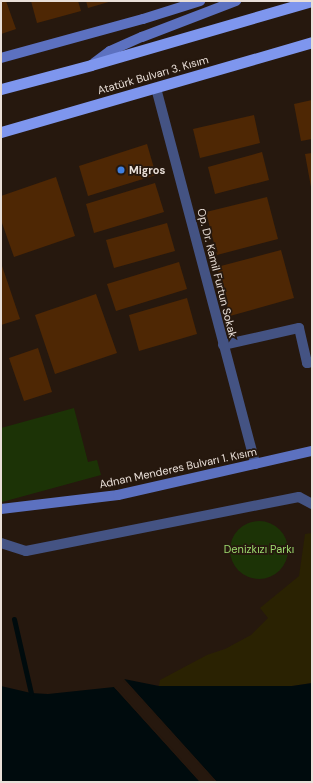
<!DOCTYPE html>
<html>
<head>
<meta charset="utf-8">
<style>
	body { margin:0 }
	#map { position:relative; width:313px; height:783px; overflow:hidden; background:#26180e; font-family:"DM Sans",sans-serif }
	div>[style] { position:absolute }
	[style*='--x'] { left:calc(var(--x)*1px); top:calc(var(--y)*1px); width:calc(var(--w)*1px); rotate:calc(var(--a)*1deg) }
	.green>* { inset:0; background:#1c3306 }
	.round { border-radius:50% }
	.sand>* { inset:0; background:#2a2202 }
	.water>* { inset:0; background:#000b0d }
	.pier>* { inset:0; background:#26180e }
	.stream>* { height:5px; margin:-2.5px; padding:0 2.5px; transform-origin:2.5px; border-radius:2.5px; background:#000b0d }
	.building>* { inset:0; background:#4e2704 }
	.service>* { height:10px; margin:-5px; padding:0 5px; transform-origin:5px; border-radius:5px; background:#445383 }
	.pedestrian>* { height:10px; margin:-5px; padding:0 5px; transform-origin:5px; border-radius:5px; background:#445383 }
	.minor>* { height:10px; margin:-5px; padding:0 5px; transform-origin:5px; border-radius:5px; background:#445383 }
	.secondary>* { height:10px; margin:-5px; padding:0 5px; transform-origin:5px; border-radius:5px; background:#5c71c0 }
	.trunk>* { height:11px; margin:-5.5px; padding:0 5.5px; transform-origin:5.5px; border-radius:5.5px; background:#7e96ee }
	.dots>* { width:11px; height:11px; translate:-50% -50%; box-sizing:border-box; border:2px solid #26180e; border-radius:50% }
	span { translate:-50% -50%; white-space:nowrap; text-align:center; line-height:1.15; -webkit-text-stroke:3.5px #26180e; paint-order:stroke }
	.street-label { font-size:11px; color:#e9dfd8 }
	.poi-label { font-size:11px; color:#e9dfd8; font-weight:700 }
	.left { translate:0 -50%; text-align:left }
	.park-label { font-size:11px; color:#9cd96e }
	.frame { position:absolute; inset:0; border:2px solid #e9dfd8; pointer-events:none }
</style>
</head>
<body>
<div id="map">
	<div class="green">
		<i style="clip-path:polygon(74px 408px,88px 462px,97px 460px,101px 475px,2px 502px,1px 428px)"></i>
		<i class="round" style="left:230px;top:521px;width:58px;height:58px"></i>
	</div>
	<div class="sand">
		<i style="clip-path:polygon(312px 533px,312px 683px,292px 686px,159px 686px,160px 680px,207px 655px,225px 649px,251px 635px,268px 618px,260px 608px,299px 576px,305px 534px)"></i>
	</div>
	<div class="water">
		<i style="clip-path:polygon(124px 679px,159px 686px,292px 686px,312px 683px,312px 782px,217px 782px)"></i>
		<i style="clip-path:polygon(1px 686px,31px 693px,48px 694px,114px 687px,200px 782px,1px 782px)"></i>
	</div>
	<div class="pier">
		<i style="clip-path:polygon(124px 679px,217px 782px,215px 782px,123px 680px)"></i>
		<i style="clip-path:polygon(116px 686px,201px 781px,202px 782px,200px 782px,114px 687px)"></i>
	</div>
	<div class="stream">
		<i style="--x:14;--y:619;--w:76;--a:77.1"></i>
	</div>
	<div class="building">
		<i style="clip-path:polygon(1px 1px,6px 1px,16px 29px,1px 34px)"></i>
		<i style="clip-path:polygon(31px 1px,78px 1px,81px 11px,37px 23px)"></i>
		<i style="clip-path:polygon(86px 1px,112px 1px,88px 8px)"></i>
		<i style="clip-path:polygon(312px 100px,312px 139px,301px 141px,294px 104px)"></i>
		<i style="clip-path:polygon(254px 115px,260px 143px,200px 158px,193px 129px)"></i>
		<i style="clip-path:polygon(147px 144px,156px 175px,88px 196px,79px 166px)"></i>
		<i style="clip-path:polygon(262px 152px,269px 180px,215px 194px,208px 167px)"></i>
		<i style="clip-path:polygon(312px 153px,312px 187px,311px 187px,305px 154px)"></i>
		<i style="clip-path:polygon(56px 177px,75px 236px,14px 257px,1px 220px,1px 196px)"></i>
		<i style="clip-path:polygon(155px 183px,164px 212px,94px 233px,86px 204px)"></i>
		<i style="clip-path:polygon(267px 197px,278px 239px,217px 255px,206px 212px)"></i>
		<i style="clip-path:polygon(167px 223px,175px 251px,114px 268px,106px 240px)"></i>
		<i style="clip-path:polygon(281px 250px,294px 298px,230px 316px,217px 267px)"></i>
		<i style="clip-path:polygon(179px 262px,187px 289px,116px 311px,107px 284px)"></i>
		<i style="clip-path:polygon(1px 263px,20px 319px,1px 325px)"></i>
		<i style="clip-path:polygon(96px 294px,117px 353px,55px 374px,35px 315px)"></i>
		<i style="clip-path:polygon(187px 298px,197px 334px,139px 351px,129px 315px)"></i>
		<i style="clip-path:polygon(38px 348px,52px 392px,24px 401px,9px 358px)"></i>
	</div>
	<div class="service">
		<i style="--x:223;--y:345;--w:78;--a:-12.6"></i>
		<i style="--x:299;--y:328;--w:36;--a:77"></i>
		<i style="--x:307;--y:363;--w:5;--a:-11"></i>
	</div>
	<div class="pedestrian">
		<i style="--x:1;--y:543;--w:26;--a:18"></i>
		<i style="--x:26;--y:551;--w:278;--a:-11.2"></i>
		<i style="--x:299;--y:497;--w:15;--a:28"></i>
	</div>
	<div class="minor">
		<i style="--x:156;--y:88;--w:389;--a:75.2"></i>
	</div>
	<div class="secondary">
		<i style="--x:1;--y:58;--w:147;--a:-15.4"></i>
		<i style="--x:143;--y:19;--w:60;--a:-17.5"></i>
		<i style="--x:94;--y:63;--w:20;--a:-37"></i>
		<i style="--x:110;--y:51;--w:35;--a:-24"></i>
		<i style="--x:142;--y:37;--w:101;--a:-21"></i>
		<i style="--x:1;--y:509;--w:118;--a:-6.8"></i>
		<i style="--x:118;--y:495;--w:199;--a:-12.8"></i>
	</div>
	<div class="trunk">
		<i style="--x:1;--y:89;--w:93;--a:-14.9"></i>
		<i style="--x:91;--y:65;--w:229;--a:-16.2"></i>
		<i style="--x:1;--y:132;--w:324;--a:-16.1"></i>
	</div>
	<div class="dots">
		<i style="left:121px;top:170px;background:#3f7fe0"></i>
	</div>
	<div class="street-label">
		<span style="left:153px;top:75px;rotate:-16deg">Atatürk Bulvarı 3. Kısım</span>
		<span style="left:217px;top:273px;rotate:76deg">Op. Dr. Kamil Furtun Sokak</span>
		<span style="left:178px;top:468px;rotate:-12deg">Adnan Menderes Bulvarı 1. Kısım</span>
	</div>
	<div class="poi-label">
		<span class="left" style="left:129px;top:170px">Migros</span>
	</div>
	<div class="park-label">
		<span style="left:259px;top:549px">Denizkızı Parkı</span>
	</div>
	<div class="frame"></div>
</div>
</body>
</html>
